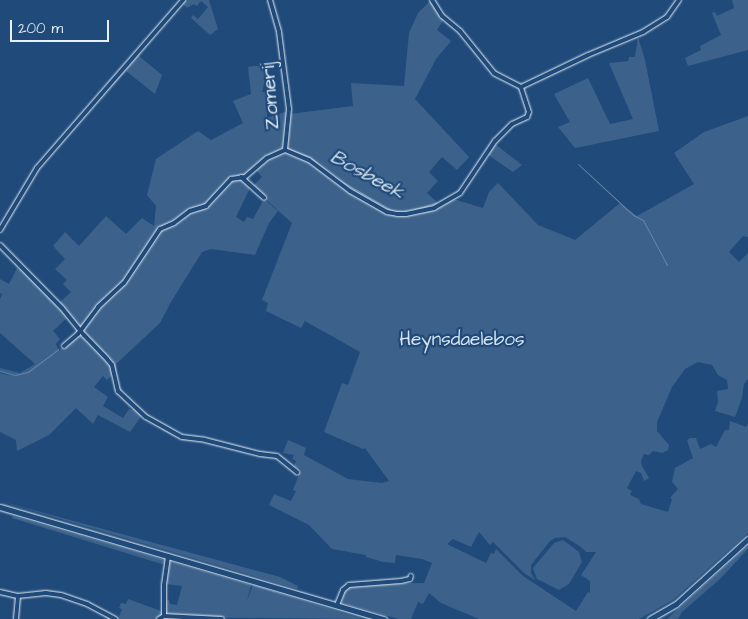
<!DOCTYPE html>
<html>
<head>
<meta charset="utf-8">
<style>
	body { margin:0 }
	#map { position:relative; width:748px; height:619px; overflow:hidden; background:#1f4a7a; font-family:"Architects Daughter",sans-serif }
	div>[style] { position:absolute }
	[style*='--x'] { left:calc(var(--x)*1px); top:calc(var(--y)*1px); width:calc(var(--w)*1px); rotate:calc(var(--a)*1deg) }
	.green>* { inset:0; background:#3c628c }
	.stream>* { height:1px; margin:-0.5px; padding:0 0.5px; transform-origin:0.5px; border-radius:0.5px; background:#6685a7 }
	.roads { filter:drop-shadow(0 0 1px #e8f1f8) drop-shadow(0 0 1px #e8f1f8) }
	.minor>* { height:4px; margin:-2px; padding:0 2px; transform-origin:2px; border-radius:2px; background:#1f4a7a }
	.major>* { height:5px; margin:-2.5px; padding:0 2.5px; transform-origin:2.5px; border-radius:2.5px; background:#1f4a7a }
	span { translate:-50% -50%; white-space:nowrap; text-align:center; line-height:1.15; -webkit-text-stroke:4.5px #1f4a7a; paint-order:stroke }
	.street-label { font-size:19px; color:#e8f1f8 }
	.park-label { font-size:19px; color:#d7e3ed }
	.water-label { font-size:20px; color:#d4e1ec; font-style:italic }
	.scale { position:absolute; left:10px; top:20px; width:99px; height:22px; box-sizing:border-box; border:2px solid #e8f1f8; border-top:0; padding-left:6px; font-size:15px; line-height:18px; white-space:nowrap; color:#e8f1f8; -webkit-text-stroke:4px #1f4a7a; paint-order:stroke }
</style>
</head>
<body>
<div id="map">
	<div class="green">
		<i style="clip-path:polygon(187px 0,209px 0,218px 29px,210px 35px,191px 18px,193px 15px,198px 19px,208px 7px,201px 1px,197px 6px,194px 4px,187px 8px,183px 4px)"></i>
		<i style="clip-path:polygon(431px 0,444px 19px,437px 30px,451px 41px,436px 59px,415px 99px,469px 157px,457px 170px,442px 157px,429px 172px,438px 181px,427px 193px,439px 204px,404px 213px,387px 212px,352px 190px,310px 159px,286px 149px,290px 114px,353px 106px,351px 83px,404px 86px,409px 33px,418px 13px)"></i>
		<i style="clip-path:polygon(732px 0,748px 0,748px 50px,688px 66px,685px 58px,701px 50px,700px 46px,721px 35px,712px 13px,715px 12px,717px 16px,734px 8px)"></i>
		<i style="clip-path:polygon(638px 37px,645px 60px,659px 131px,575px 148px,558px 127px,570px 122px,554px 94px,588px 78px,610px 124px,633px 119px,609px 63px,628px 61px,629px 57px,635px 57px)"></i>
		<i style="clip-path:polygon(142px 51px,139px 56px,162px 75px,155px 94px,126px 71px,73px 129px)"></i>
		<i style="clip-path:polygon(269px 64px,262px 92px,267px 92px,267px 118px,288px 111px,284px 147px,247px 175px,231px 177px,207px 204px,162px 226px,123px 283px,83px 326px,80px 326px,59px 303px,71px 292px,63px 284px,67px 280px,55px 269px,65px 259px,53px 246px,65px 232px,79px 246px,106px 216px,126px 234px,142px 218px,154px 226px,156px 206px,147px 195px,156px 159px,198px 131px,211px 140px,243px 123px,233px 101px,251px 94px,248px 67px)"></i>
		<i style="clip-path:polygon(evenodd,748px 116px,748px 237px,743px 236px,729px 252px,739px 262px,748px 253px,748px 379px,744px 384px,742px 398px,735px 417px,715px 411px,718px 402px,717px 391px,728px 389px,727px 380px,718px 375px,712px 365px,698px 362px,685px 369px,672px 387px,657px 422px,657px 431px,669px 445px,668px 450px,662px 453px,653px 451px,649px 455px,644px 454px,641px 461px,642px 466px,649px 478px,644px 481px,641px 473px,636px 471px,627px 488px,632px 491px,630px 495px,639px 499px,641px 504px,668px 512px,672px 499px,670px 498px,678px 489px,672px 482px,675px 468px,693px 458px,687px 440px,690px 438px,696px 438px,700px 449px,711px 444px,716px 447px,725px 430px,729px 430px,730px 421px,746px 427px,748px 424px,748px 533px,673px 600px,639px 619px,479px 619px,441px 603px,429px 593px,423px 604px,418px 602px,411px 619px,399px 619px,342px 603px,343px 593px,348px 588px,369px 584px,424px 583px,432px 563px,422px 559px,396px 555px,395px 563px,383px 562px,366px 557px,366px 555px,332px 549px,309px 525px,269px 505px,274px 494px,291px 501px,296px 491px,293px 490px,301px 469px,294px 466px,296px 461px,292px 459px,294px 455px,283px 453px,288px 440px,306px 448px,304px 455px,348px 479px,382px 483px,389px 481px,365px 448px,363px 449px,324px 432px,342px 383px,348px 385px,360px 352px,305px 321px,301px 328px,266px 311px,268px 303px,262px 300px,292px 223px,252px 187px,262px 177px,255px 169px,269px 158px,287px 153px,307px 161px,350px 193px,400px 216px,439px 207px,453px 199px,483px 208px,489px 192px,498px 183px,538px 225px,575px 240px,620px 203px,637px 216px,694px 184px,674px 153px,704px 132px,748px 116px,479px 532px,490px 545px,493px 542px,524px 573px,535px 580px,531px 573px,531px 565px,550px 541px,555px 538px,565px 537px,581px 547px,586px 552px,596px 552px,581px 575px,590px 581px,590px 593px,588px 592px,576px 611px,523px 576px,496px 549px,494px 554px,491px 553px,486px 563px,447px 544px,453px 539px,471px 547px,479px 532px)"></i>
		<i style="clip-path:polygon(495px 144px,522px 165px,513px 172px,487px 154px)"></i>
		<i style="clip-path:polygon(241px 179px,250px 188px,236px 217px,244px 222px,247px 217px,253px 219px,264px 199px,278px 211px,269px 223px,255px 255px,211px 249px,202px 252px,171px 302px,160px 323px,116px 364px,117px 381px,122px 392px,153px 419px,184px 437px,149px 418px,119px 390px,114px 371px,83px 331px,98px 308px,123px 285px,158px 231px,191px 212px,202px 208px,230px 180px)"></i>
		<i style="clip-path:polygon(22px 267px,69px 316px,53px 331px,60px 339px,56px 344px,59px 351px,80px 333px,111px 365px,113px 374px,107px 380px,103px 376px,94px 387px,108px 397px,103px 406px,123px 418px,129px 409px,132px 410px,134px 407px,155px 424px,178px 437px,245px 450px,244px 452px,199px 441px,182px 440px,164px 431px,142px 415px,130px 432px,98px 415px,93px 424px,76px 408px,49px 435px,17px 451px,16px 440px,0 432px,0 373px,12px 376px,0 371px,0 368px,20px 373px,35px 364px,0 333px,0 299px,2px 294px,0 293px,0 279px,9px 284px,17px 268px,19px 270px)"></i>
		<i style="clip-path:polygon(0 501px,280px 577px,298px 586px,297px 589px)"></i>
		<i style="clip-path:polygon(13px 516px,165px 560px,165px 565px,12px 518px)"></i>
		<i style="clip-path:polygon(563px 540px,579px 552px,582px 562px,569px 584px,559px 590px,537px 579px,533px 568px,554px 543px)"></i>
		<i style="clip-path:polygon(747px 546px,748px 549px,720px 579px,682px 612px,678px 619px,667px 619px)"></i>
		<i style="clip-path:polygon(169px 561px,251px 585px,247px 601px,253px 585px,363px 619px,172px 617px,172px 619px,114px 619px,115px 616px,119px 617px,122px 609px,119px 608px,121px 603px,126px 604px,128px 599px,161px 611px,165px 601px,169px 600px,170px 604px,177px 605px,182px 586px,165px 584px)"></i>
	</div>
	<div class="stream">
		<i style="--x:287;--y:148;--w:25;--a:21"></i>
		<i style="--x:310;--y:157;--w:20;--a:41"></i>
		<i style="--x:269;--y:155;--w:9;--a:-27"></i>
		<i style="--x:578;--y:164;--w:75;--a:42.8"></i>
		<i style="--x:633;--y:215;--w:11;--a:27"></i>
		<i style="--x:643;--y:220;--w:51;--a:61.9"></i>
		<i style="--x:334;--y:177;--w:68;--a:30"></i>
		<i style="--x:393;--y:211;--w:12;--a:5"></i>
		<i style="--x:405;--y:212;--w:31;--a:-17"></i>
		<i style="--x:229;--y:178;--w:11;--a:-10"></i>
		<i style="--x:158;--y:227;--w:17;--a:-21"></i>
		<i style="--x:153;--y:237;--w:9;--a:-63"></i>
		<i style="--x:124;--y:280;--w:20;--a:-57"></i>
		<i style="--x:87;--y:318;--w:11;--a:-52"></i>
		<i style="--x:0;--y:371;--w:16;--a:15"></i>
		<i style="--x:15;--y:375;--w:13;--a:-13"></i>
		<i style="--x:28;--y:372;--w:38;--a:-37"></i>
		<i style="--x:105;--y:616;--w:7;--a:27"></i>
		<i style="--x:164;--y:619;--w:1;--a:0"></i>
	</div>
	<div class="roads">
		<div class="minor">
			<i style="--x:270;--y:0;--w:33;--a:74"></i>
			<i style="--x:279;--y:32;--w:78;--a:82.6"></i>
			<i style="--x:289;--y:109;--w:41;--a:95.6"></i>
			<i style="--x:521;--y:87;--w:74;--a:-25.5"></i>
			<i style="--x:588;--y:55;--w:60;--a:-22.7"></i>
			<i style="--x:643;--y:32;--w:28;--a:-32"></i>
			<i style="--x:667;--y:17;--w:21;--a:-55"></i>
			<i style="--x:285;--y:150;--w:26;--a:23"></i>
			<i style="--x:309;--y:160;--w:51;--a:37.1"></i>
			<i style="--x:350;--y:191;--w:43;--a:29.6"></i>
			<i style="--x:387;--y:212;--w:10;--a:11"></i>
			<i style="--x:397;--y:214;--w:9;--a:0"></i>
			<i style="--x:406;--y:214;--w:29;--a:-12"></i>
			<i style="--x:434;--y:208;--w:30;--a:-30"></i>
			<i style="--x:460;--y:193;--w:63;--a:-56.1"></i>
			<i style="--x:495;--y:141;--w:24;--a:-45"></i>
			<i style="--x:512;--y:124;--w:17;--a:-25"></i>
			<i style="--x:527;--y:117;--w:5;--a:-68"></i>
			<i style="--x:529;--y:112;--w:26;--a:-108"></i>
			<i style="--x:521;--y:87;--w:30;--a:-153"></i>
			<i style="--x:494;--y:73;--w:54;--a:-129"></i>
			<i style="--x:460;--y:31;--w:23;--a:-140"></i>
			<i style="--x:442;--y:16;--w:19;--a:-122"></i>
			<i style="--x:241;--y:177;--w:31;--a:42"></i>
			<i style="--x:0;--y:230;--w:72;--a:-59.2"></i>
			<i style="--x:37;--y:168;--w:223;--a:-49"></i>
			<i style="--x:0;--y:245;--w:88;--a:45.5"></i>
			<i style="--x:62;--y:308;--w:35;--a:51"></i>
			<i style="--x:84;--y:335;--w:33;--a:46"></i>
			<i style="--x:107;--y:359;--w:8;--a:50"></i>
			<i style="--x:112;--y:365;--w:27;--a:77"></i>
			<i style="--x:118;--y:391;--w:38;--a:43"></i>
			<i style="--x:146;--y:417;--w:41;--a:29.1"></i>
			<i style="--x:182;--y:437;--w:23;--a:7"></i>
			<i style="--x:205;--y:440;--w:57;--a:14.3"></i>
			<i style="--x:260;--y:454;--w:17;--a:7"></i>
			<i style="--x:277;--y:456;--w:26;--a:39"></i>
			<i style="--x:64;--y:346;--w:18;--a:-41"></i>
			<i style="--x:78;--y:334;--w:34;--a:-53"></i>
			<i style="--x:98;--y:307;--w:35;--a:-43"></i>
			<i style="--x:124;--y:283;--w:65;--a:-56.3"></i>
			<i style="--x:160;--y:229;--w:15;--a:-23"></i>
			<i style="--x:174;--y:223;--w:20;--a:-37"></i>
			<i style="--x:190;--y:211;--w:17;--a:-17"></i>
			<i style="--x:206;--y:206;--w:37;--a:-47"></i>
			<i style="--x:231;--y:179;--w:14;--a:-8"></i>
			<i style="--x:245;--y:177;--w:29;--a:-41"></i>
			<i style="--x:267;--y:158;--w:20;--a:-24"></i>
			<i style="--x:0;--y:592;--w:18;--a:13"></i>
			<i style="--x:18;--y:596;--w:28;--a:-6"></i>
			<i style="--x:46;--y:593;--w:15;--a:8"></i>
			<i style="--x:61;--y:595;--w:28;--a:19"></i>
			<i style="--x:87;--y:604;--w:32;--a:28"></i>
			<i style="--x:337;--y:605;--w:16;--a:-68"></i>
			<i style="--x:343;--y:590;--w:8;--a:-40"></i>
			<i style="--x:349;--y:585;--w:52;--a:-4.4"></i>
			<i style="--x:401;--y:581;--w:9;--a:-13"></i>
			<i style="--x:410;--y:579;--w:3;--a:-72"></i>
			<i style="--x:164;--y:616;--w:31;--a:-90"></i>
			<i style="--x:164;--y:585;--w:29;--a:-82"></i>
			<i style="--x:16;--y:619;--w:23;--a:-85"></i>
			<i style="--x:159;--y:619;--w:6;--a:-31"></i>
			<i style="--x:164;--y:616;--w:58;--a:3"></i>
		</div>
		<div class="major">
			<i style="--x:0;--y:507;--w:400;--a:16.3"></i>
			<i style="--x:650;--y:619;--w:30;--a:-30"></i>
			<i style="--x:676;--y:604;--w:97;--a:-42.1"></i>
		</div>
	</div>
	<div class="street-label">
		<span style="left:271px;top:96px;rotate:-94deg">Zomerij</span>
	</div>
	<div class="park-label">
		<span style="left:462px;top:340px">Heynsdaelebos</span>
	</div>
	<div class="water-label">
		<span style="left:367px;top:175px;rotate:29deg">Bosbeek</span>
	</div>
	<div class="scale">200 m</div>
</div>
</body>
</html>
